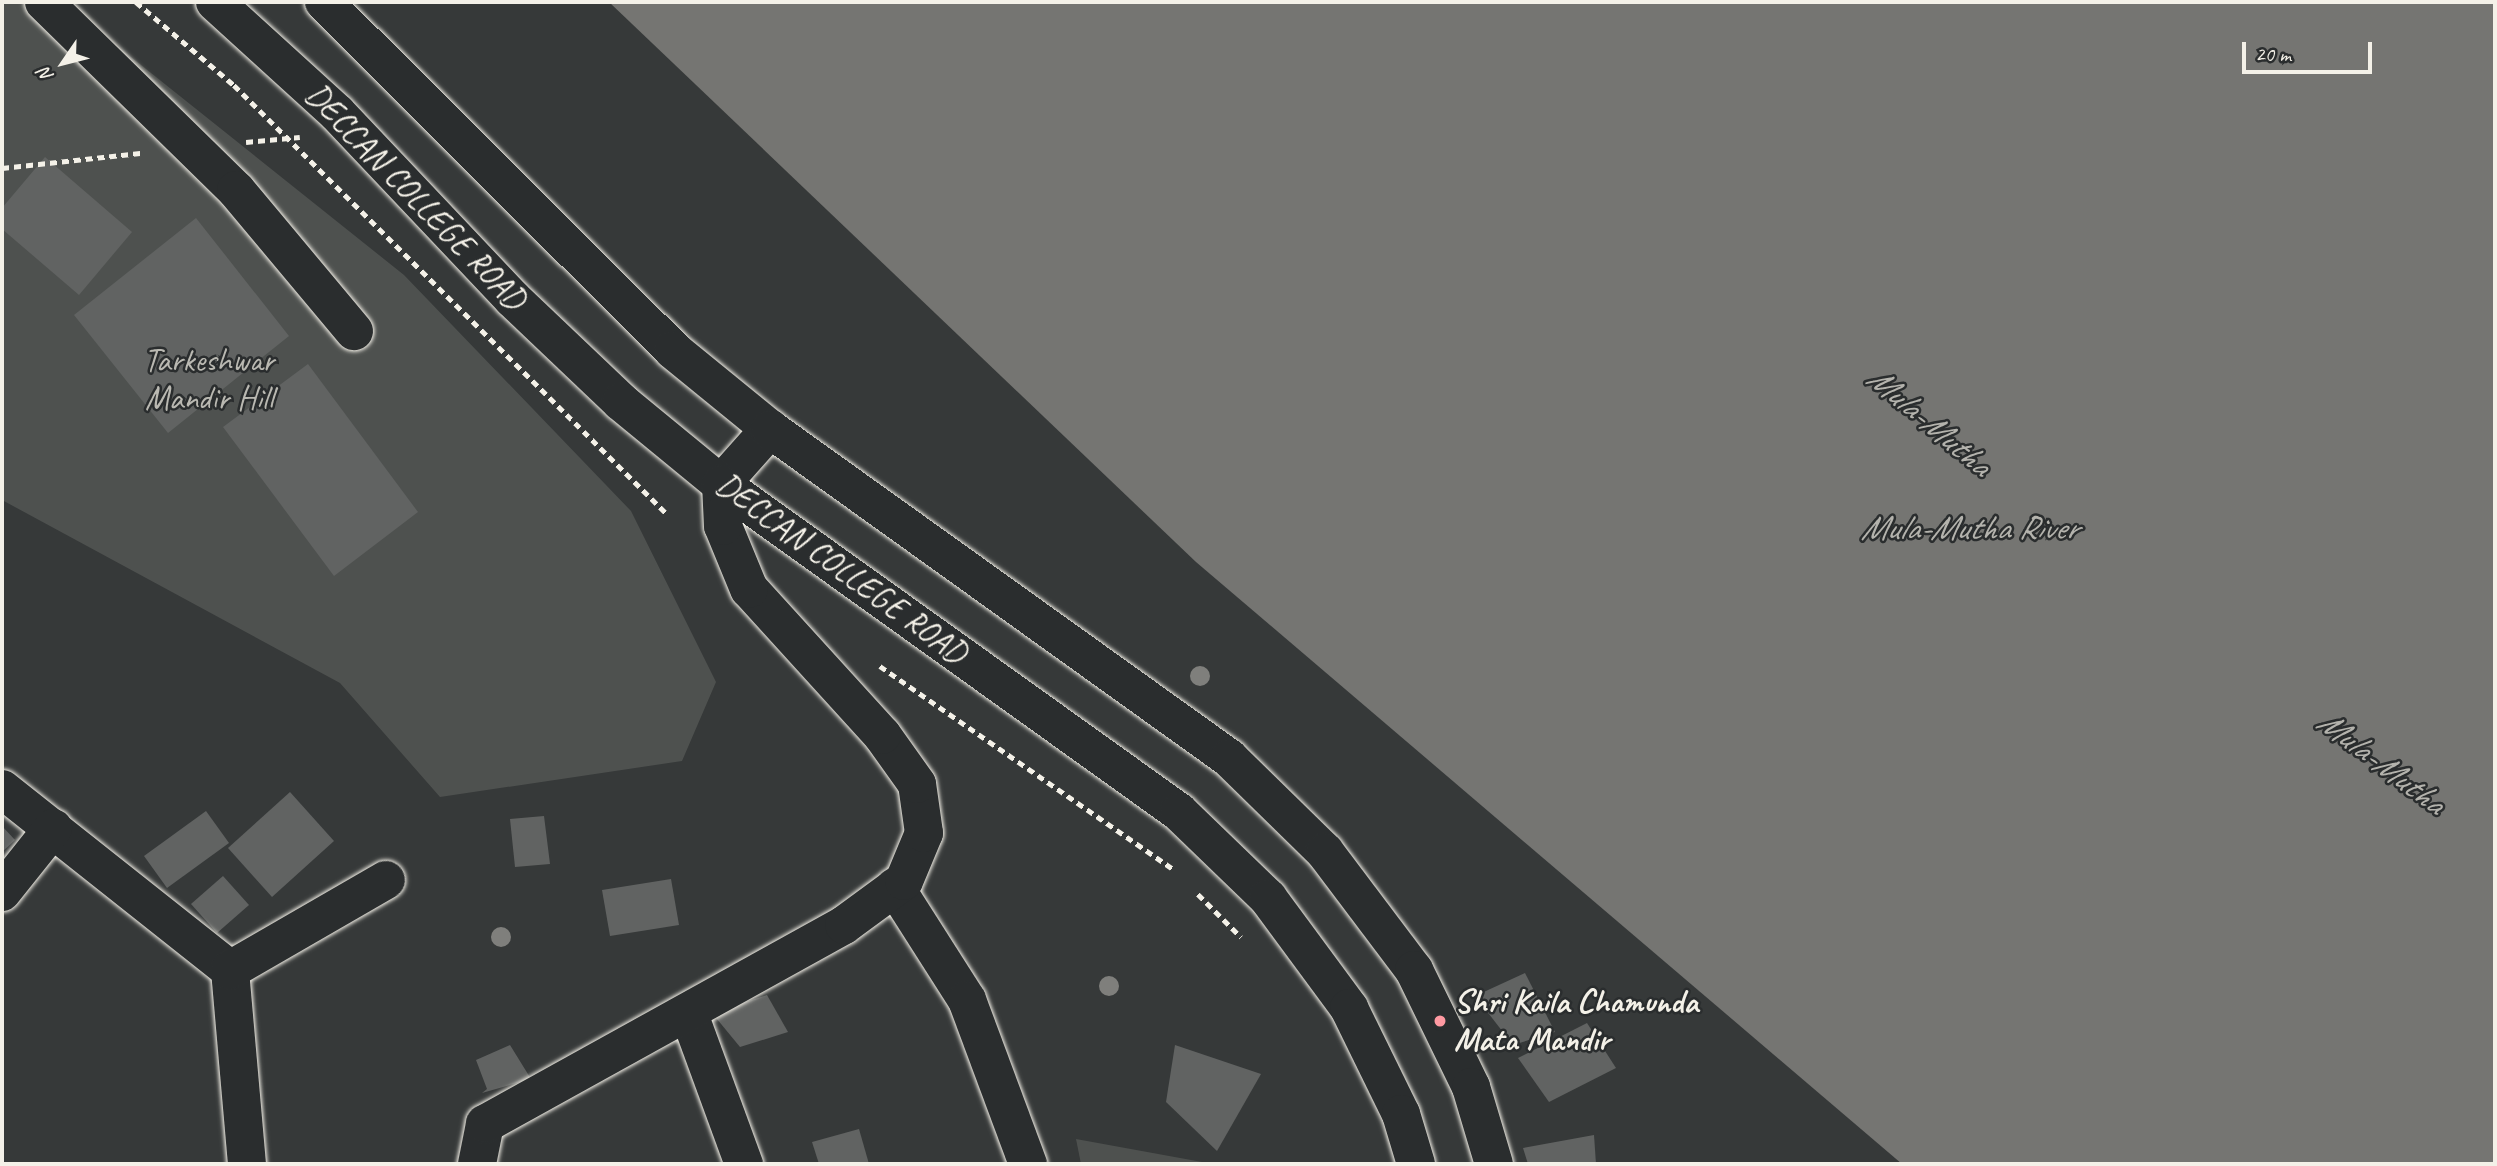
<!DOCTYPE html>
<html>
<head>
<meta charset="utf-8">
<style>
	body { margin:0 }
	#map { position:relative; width:2497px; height:1166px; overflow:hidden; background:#363939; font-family:Caveat,sans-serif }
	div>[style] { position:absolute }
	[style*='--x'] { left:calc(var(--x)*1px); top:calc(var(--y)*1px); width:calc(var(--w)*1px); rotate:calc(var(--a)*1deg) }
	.green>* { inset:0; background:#4e514f }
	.water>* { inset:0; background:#757572 }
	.building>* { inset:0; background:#616362 }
	.path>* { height:4.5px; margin-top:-2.25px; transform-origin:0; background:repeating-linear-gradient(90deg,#f4f1e8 0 7px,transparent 0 12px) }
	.roads { filter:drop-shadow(0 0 2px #f4f1e8) drop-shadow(0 0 2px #f4f1e8) }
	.minor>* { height:38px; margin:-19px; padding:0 19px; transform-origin:19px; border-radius:19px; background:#2a2d2e }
	.primary>* { height:38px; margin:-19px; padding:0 19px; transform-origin:19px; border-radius:19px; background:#2a2d2e }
	.trees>* { width:20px; height:20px; margin:-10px; border-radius:50%; background:#7f7f7c }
	.dots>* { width:19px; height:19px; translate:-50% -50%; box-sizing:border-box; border:4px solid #2a2d2e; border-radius:50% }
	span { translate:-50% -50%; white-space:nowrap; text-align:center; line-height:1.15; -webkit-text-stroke:5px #2a2d2e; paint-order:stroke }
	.street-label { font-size:33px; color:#f4f1e8 }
	.park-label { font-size:33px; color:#bab9b2 }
	.poi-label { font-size:33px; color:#f4f1e8; font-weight:700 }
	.left { translate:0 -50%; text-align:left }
	.water-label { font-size:35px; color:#b4b3ad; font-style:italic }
	.frame { position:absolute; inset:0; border:4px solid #f4f1e8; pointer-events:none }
	.north { position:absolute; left:28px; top:28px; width:70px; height:70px; -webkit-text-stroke:5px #2a2d2e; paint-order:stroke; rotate:235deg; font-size:19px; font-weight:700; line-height:28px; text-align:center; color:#f4f1e8 }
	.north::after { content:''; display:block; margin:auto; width:24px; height:32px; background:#f4f1e8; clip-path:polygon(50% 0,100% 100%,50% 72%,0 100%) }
	.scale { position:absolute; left:2242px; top:42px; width:130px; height:32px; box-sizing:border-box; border:4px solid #f4f1e8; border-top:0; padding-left:9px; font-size:21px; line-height:24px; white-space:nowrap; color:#f4f1e8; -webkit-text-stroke:5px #2a2d2e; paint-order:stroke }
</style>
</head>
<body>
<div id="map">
	<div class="green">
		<i style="clip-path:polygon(2px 2px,62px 2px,404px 275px,631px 511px,716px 682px,682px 761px,440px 797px,340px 683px,2px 500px)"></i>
		<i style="clip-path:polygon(1076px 1139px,1213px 1164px,1081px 1164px)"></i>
	</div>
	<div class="water">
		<i style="clip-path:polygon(609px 2px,2495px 2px,2495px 1164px,1902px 1164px,1196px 562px)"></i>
	</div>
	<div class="building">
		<i style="clip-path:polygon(45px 157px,132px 232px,79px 295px,2px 229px,2px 208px)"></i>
		<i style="clip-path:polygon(196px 218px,289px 336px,168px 433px,74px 315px)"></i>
		<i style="clip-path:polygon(308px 364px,418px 512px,334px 576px,223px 427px)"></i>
		<i style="clip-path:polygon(290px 792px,334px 841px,272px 897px,228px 848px)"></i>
		<i style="clip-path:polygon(206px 811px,229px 843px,167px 888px,144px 856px)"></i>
		<i style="clip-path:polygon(544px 816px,550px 864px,515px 867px,510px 819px)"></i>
		<i style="clip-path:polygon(2px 826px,15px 840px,2px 852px)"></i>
		<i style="clip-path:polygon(223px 876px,249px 905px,217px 933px,191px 904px)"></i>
		<i style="clip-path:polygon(671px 879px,679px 925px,610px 936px,602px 890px)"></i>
		<i style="clip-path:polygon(1525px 973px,1555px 1032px,1513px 1045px,1475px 996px)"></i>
		<i style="clip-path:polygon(767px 995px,788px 1032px,740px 1047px,712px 1013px)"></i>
		<i style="clip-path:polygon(1587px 1023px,1616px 1068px,1549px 1102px,1518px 1058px)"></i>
		<i style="clip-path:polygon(510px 1045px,531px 1079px,482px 1093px,487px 1089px,476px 1060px)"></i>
		<i style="clip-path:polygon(1175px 1045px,1261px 1074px,1217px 1151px,1166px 1102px)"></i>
		<i style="clip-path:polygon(859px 1129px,869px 1164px,819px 1164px,812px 1142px)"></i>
		<i style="clip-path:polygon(1594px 1135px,1596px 1164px,1528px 1164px,1523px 1148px)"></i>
	</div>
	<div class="path">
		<i style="--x:136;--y:2;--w:128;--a:40.3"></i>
		<i style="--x:234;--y:85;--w:611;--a:44.73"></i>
		<i style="--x:246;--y:142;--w:54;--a:-5.3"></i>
		<i style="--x:2;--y:168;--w:139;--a:-6.2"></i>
		<i style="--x:880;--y:666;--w:359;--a:34.7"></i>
		<i style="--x:1198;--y:894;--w:61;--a:45"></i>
	</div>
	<div class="roads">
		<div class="minor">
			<i style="--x:44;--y:2;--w:269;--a:44.4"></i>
			<i style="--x:236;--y:190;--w:184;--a:50.1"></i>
			<i style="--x:2;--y:789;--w:291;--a:38.4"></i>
			<i style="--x:230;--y:970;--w:195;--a:85"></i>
			<i style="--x:895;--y:887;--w:134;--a:57.5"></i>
			<i style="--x:967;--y:1000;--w:175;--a:69.6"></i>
			<i style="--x:2;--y:892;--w:82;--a:-51.4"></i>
			<i style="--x:230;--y:970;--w:180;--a:-30"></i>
			<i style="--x:689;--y:1014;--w:160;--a:69.9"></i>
			<i style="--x:477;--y:1164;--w:41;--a:-78.7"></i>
			<i style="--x:485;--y:1124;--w:410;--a:-29"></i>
			<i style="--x:844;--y:925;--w:74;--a:-36.3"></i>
			<i style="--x:904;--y:881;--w:52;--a:-67.4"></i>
			<i style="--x:924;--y:833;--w:49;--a:-98.1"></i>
			<i style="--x:917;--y:784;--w:60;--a:-125.5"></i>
			<i style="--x:882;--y:735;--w:197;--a:-132.3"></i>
			<i style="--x:749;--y:589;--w:68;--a:-112.4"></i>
			<i style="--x:723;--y:526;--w:42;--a:-92.7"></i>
			<i style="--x:721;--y:484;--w:74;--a:-48.3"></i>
		</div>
		<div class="primary">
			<i style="--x:215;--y:2;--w:165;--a:42.3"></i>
			<i style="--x:337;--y:113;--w:256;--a:46.6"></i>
			<i style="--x:513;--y:299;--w:149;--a:43.6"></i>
			<i style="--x:621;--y:402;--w:129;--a:39.4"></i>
			<i style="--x:721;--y:484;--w:563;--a:35.61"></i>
			<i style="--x:1179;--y:812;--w:124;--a:44"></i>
			<i style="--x:1268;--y:898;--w:137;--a:53.6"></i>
			<i style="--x:1349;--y:1008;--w:118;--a:63.9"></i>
			<i style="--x:1401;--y:1114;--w:52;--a:73.3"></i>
			<i style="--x:324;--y:2;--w:493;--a:44.9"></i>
			<i style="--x:673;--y:350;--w:125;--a:39.2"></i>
			<i style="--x:770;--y:429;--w:565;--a:35.63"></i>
			<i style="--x:1229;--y:758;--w:134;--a:44.4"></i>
			<i style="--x:1325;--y:852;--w:148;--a:53"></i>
			<i style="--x:1414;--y:970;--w:130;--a:64"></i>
			<i style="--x:1471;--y:1087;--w:80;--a:73.4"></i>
		</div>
	</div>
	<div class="trees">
		<i style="left:1200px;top:676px"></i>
		<i style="left:501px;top:937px"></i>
		<i style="left:1109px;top:986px"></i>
	</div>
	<div class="dots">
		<i style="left:1440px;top:1021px;background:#ff9aa2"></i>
	</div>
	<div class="street-label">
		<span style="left:415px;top:197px;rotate:46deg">DECCAN COLLEGE ROAD</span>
		<span style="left:841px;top:569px;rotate:36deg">DECCAN COLLEGE ROAD</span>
	</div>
	<div class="park-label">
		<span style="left:209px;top:380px">Tarkeshwar<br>Mandir Hill</span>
	</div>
	<div class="poi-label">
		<span class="left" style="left:1454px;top:1021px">Shri Kaila Chamunda<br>Mata Mandir</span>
	</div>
	<div class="water-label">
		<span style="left:1929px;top:421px;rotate:40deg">Mula-Mutha</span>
		<span style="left:1969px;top:528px">Mula-Mutha River</span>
		<span style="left:2381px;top:762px;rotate:37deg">Mula-Mutha</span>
	</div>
	<div class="frame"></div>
	<div class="north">N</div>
	<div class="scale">20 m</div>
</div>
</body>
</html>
